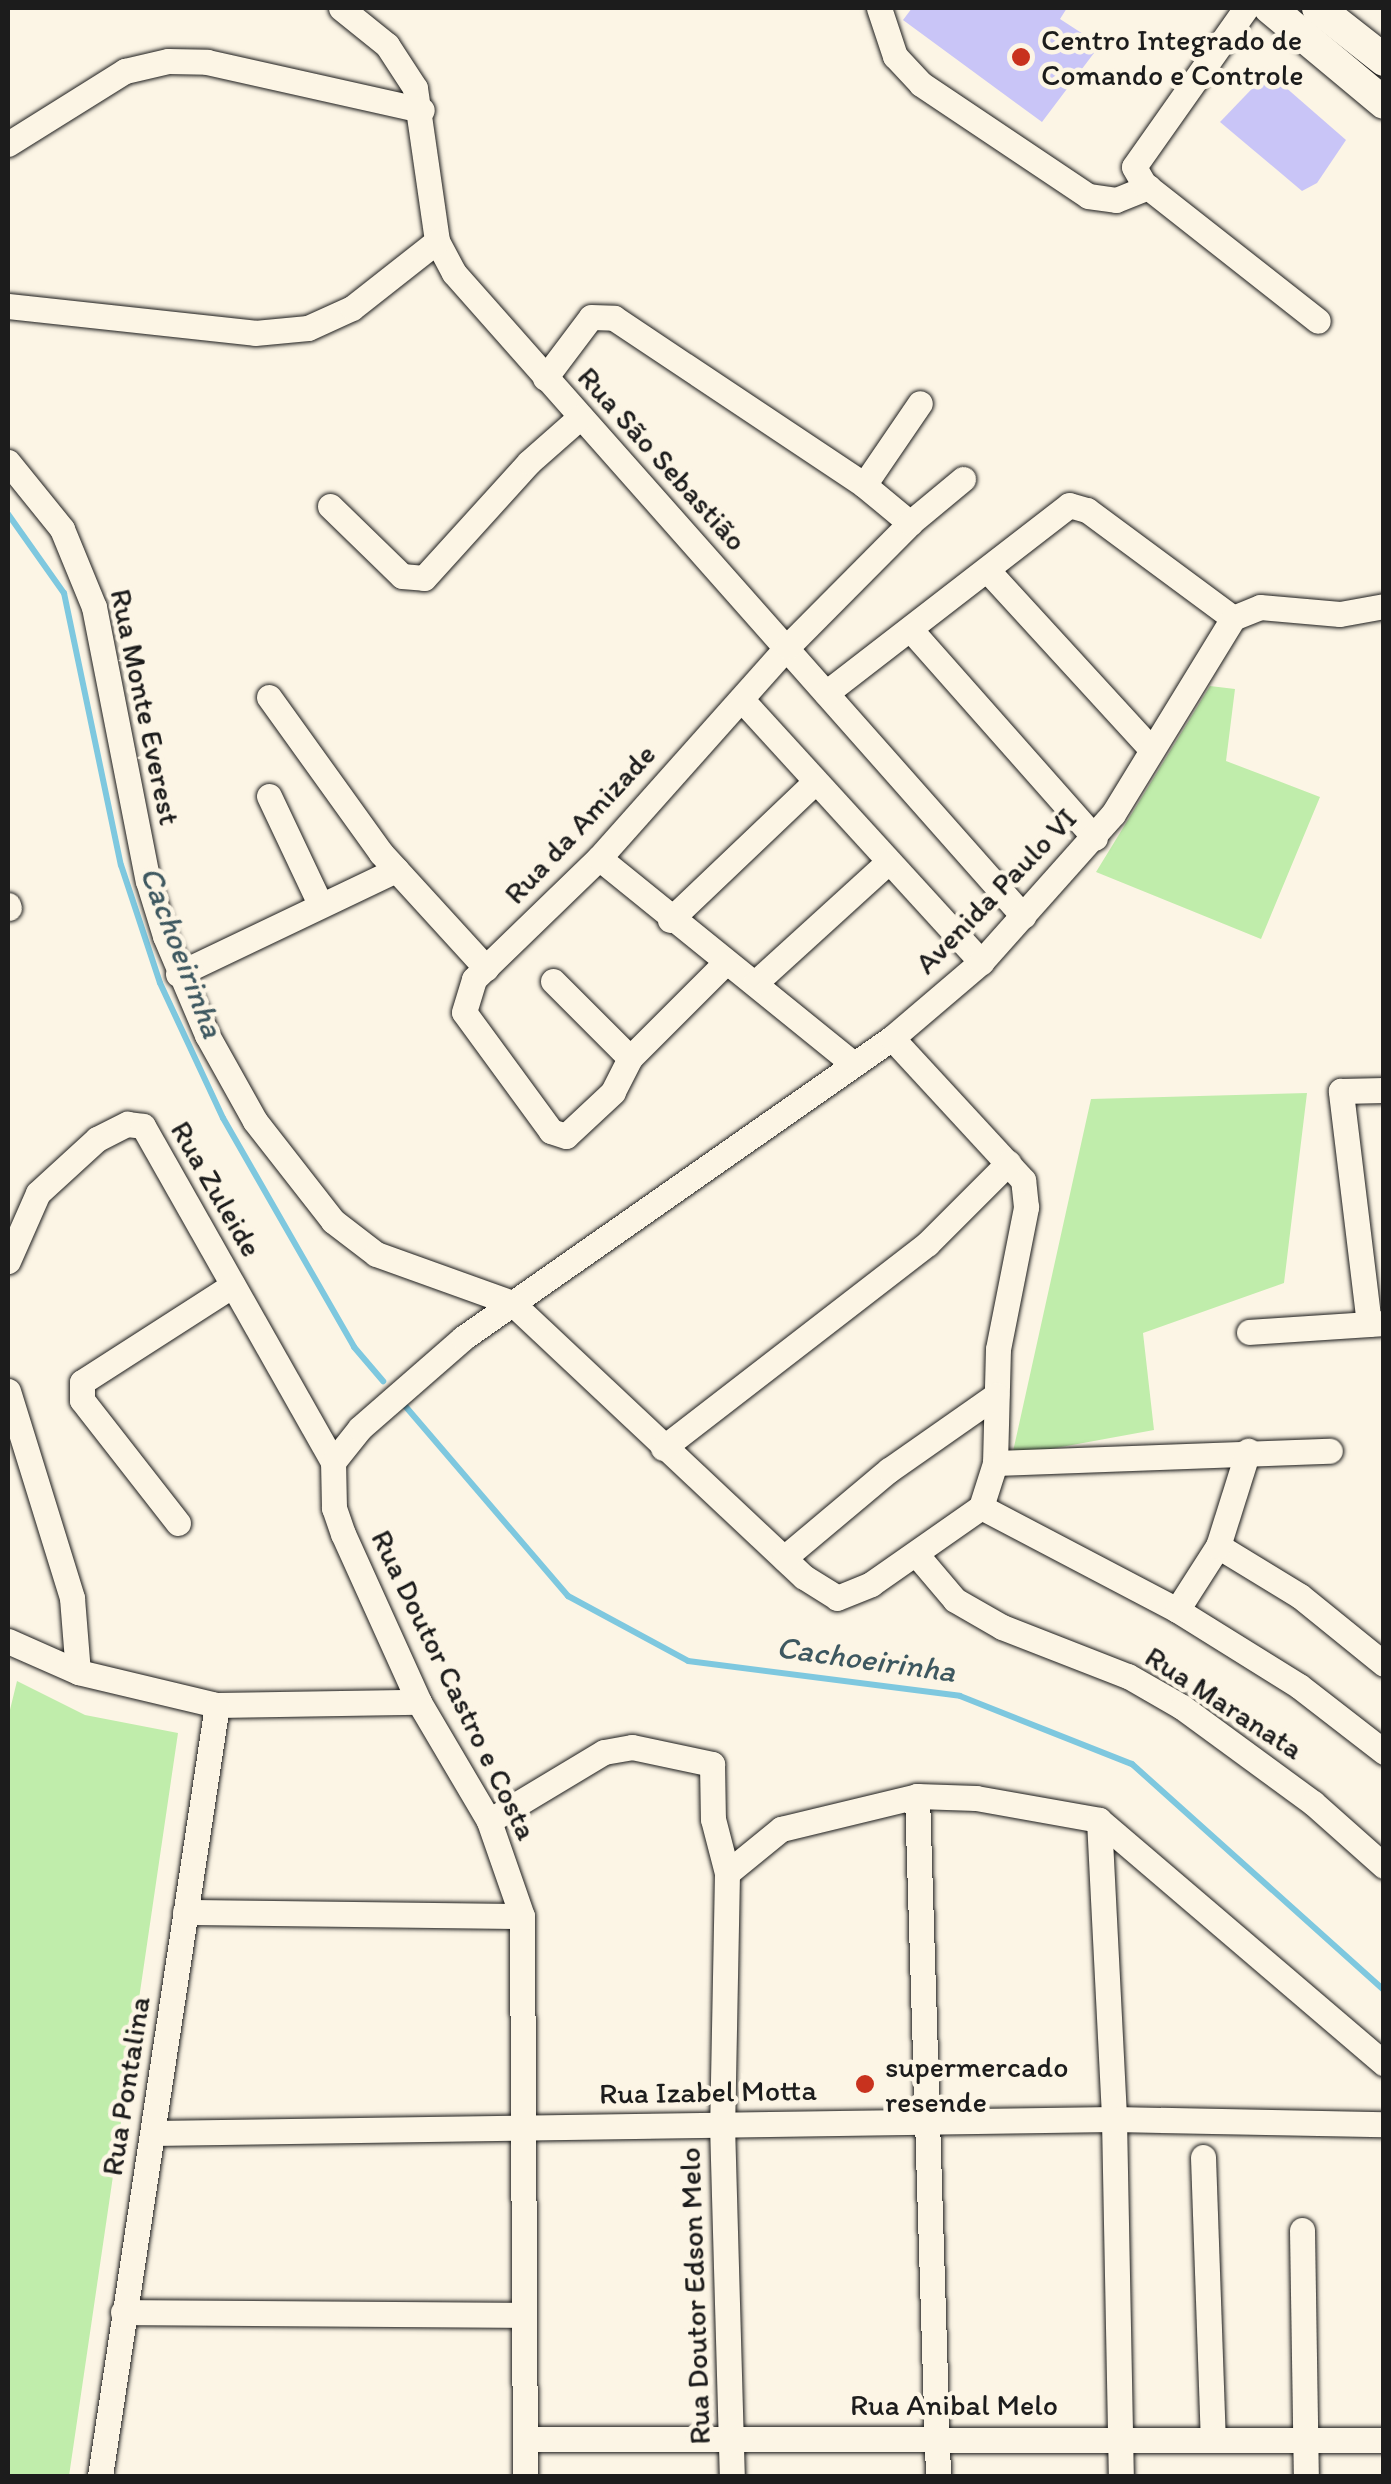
<!DOCTYPE html>
<html>
<head>
<meta charset="utf-8">
<style>
	body { margin:0 }
	#map { position:relative; width:1391px; height:2484px; overflow:hidden; background:#fcf5e5; font-family:Itim,sans-serif }
	div>[style] { position:absolute }
	[style*='--x'] { left:calc(var(--x)*1px); top:calc(var(--y)*1px); width:calc(var(--w)*1px); rotate:calc(var(--a)*1deg) }
	.green>* { inset:0; background:#c0edab }
	.stream>* { height:6px; margin:-3px; padding:0 3px; transform-origin:3px; border-radius:3px; background:#7ec8df }
	.building>* { inset:0; background:#c9c5f7 }
	.roads { filter:drop-shadow(0 0 2px #1c1c1c) drop-shadow(0 0 2px #1c1c1c) }
	.minor>* { height:25px; margin:-12.5px; padding:0 12.5px; transform-origin:12.5px; border-radius:12.5px; background:#fcf5e5 }
	.major>* { height:32px; margin:-16px; padding:0 16px; transform-origin:16px; border-radius:16px; background:#fcf5e5 }
	.dots>* { width:28px; height:28px; translate:-50% -50%; box-sizing:border-box; border:5px solid #fcf5e5; border-radius:50% }
	span { translate:-50% -50%; white-space:nowrap; text-align:center; line-height:1.15; -webkit-text-stroke:9px #fcf5e5; paint-order:stroke }
	.poi-label { font-size:30px; color:#1c1c1c }
	.left { translate:0 -50%; text-align:left }
	.street-label { font-size:30px; color:#1c1c1c }
	.water-label { font-size:32px; color:#3e5860; font-style:italic }
	.frame { position:absolute; inset:0; border:10px solid #1c1c1c; pointer-events:none }
</style>
</head>
<body>
<div id="map">
	<div class="green">
		<i style="clip-path:polygon(1210px 686px,1235px 689px,1226px 761px,1320px 797px,1261px 939px,1096px 872px)"></i>
		<i style="clip-path:polygon(1307px 1093px,1284px 1283px,1143px 1333px,1154px 1430px,1012px 1456px,1091px 1099px)"></i>
		<i style="clip-path:polygon(17px 1681px,85px 1715px,178px 1733px,69px 2476px,8px 2476px,8px 1718px)"></i>
	</div>
	<div class="stream">
		<i style="--x:8;--y:514;--w:97;--a:54.7"></i>
		<i style="--x:64;--y:593;--w:278;--a:78.2"></i>
		<i style="--x:121;--y:865;--w:124;--a:71.7"></i>
		<i style="--x:160;--y:983;--w:149;--a:65"></i>
		<i style="--x:223;--y:1118;--w:264;--a:60.2"></i>
		<i style="--x:354;--y:1347;--w:45;--a:49.5"></i>
		<i style="--x:406;--y:1407;--w:249;--a:49.4"></i>
		<i style="--x:568;--y:1596;--w:136;--a:28.4"></i>
		<i style="--x:688;--y:1661;--w:274;--a:7.3"></i>
		<i style="--x:960;--y:1696;--w:185;--a:21.6"></i>
		<i style="--x:1132;--y:1764;--w:338;--a:41.9"></i>
	</div>
	<div class="building">
		<i style="clip-path:polygon(912px 8px,1067px 8px,1060px 19px,1100px 45px,1042px 122px,903px 20px)"></i>
		<i style="clip-path:polygon(1268px 72px,1346px 140px,1317px 183px,1302px 191px,1220px 122px)"></i>
	</div>
	<div class="roads">
		<div class="minor">
			<i style="--x:341;--y:8;--w:59;--a:38.8"></i>
			<i style="--x:387;--y:45;--w:51;--a:56.9"></i>
			<i style="--x:415;--y:88;--w:155;--a:81.8"></i>
			<i style="--x:437;--y:241;--w:36;--a:62"></i>
			<i style="--x:454;--y:273;--w:859;--a:48.49"></i>
			<i style="--x:879;--y:8;--w:51;--a:71.6"></i>
			<i style="--x:895;--y:56;--w:38;--a:47"></i>
			<i style="--x:921;--y:84;--w:201;--a:33.8"></i>
			<i style="--x:1088;--y:196;--w:28;--a:8"></i>
			<i style="--x:1116;--y:200;--w:35;--a:-22"></i>
			<i style="--x:1246;--y:8;--w:194;--a:125.2"></i>
			<i style="--x:1134;--y:167;--w:20;--a:60"></i>
			<i style="--x:1144;--y:184;--w:221;--a:38.2"></i>
			<i style="--x:8;--y:144;--w:138;--a:-32"></i>
			<i style="--x:125;--y:71;--w:44;--a:-13.1"></i>
			<i style="--x:168;--y:61;--w:39;--a:1"></i>
			<i style="--x:207;--y:62;--w:220;--a:12.6"></i>
			<i style="--x:8;--y:306;--w:248;--a:6.2"></i>
			<i style="--x:255;--y:333;--w:53;--a:-5.4"></i>
			<i style="--x:308;--y:328;--w:48;--a:-24.4"></i>
			<i style="--x:352;--y:308;--w:108;--a:-38.2"></i>
			<i style="--x:545;--y:378;--w:76;--a:-53"></i>
			<i style="--x:591;--y:317;--w:23;--a:2"></i>
			<i style="--x:614;--y:318;--w:301;--a:33.7"></i>
			<i style="--x:864;--y:485;--w:60;--a:39.6"></i>
			<i style="--x:8;--y:462;--w:86;--a:51.1"></i>
			<i style="--x:62;--y:529;--w:84;--a:67.7"></i>
			<i style="--x:94;--y:607;--w:279;--a:78.9"></i>
			<i style="--x:148;--y:881;--w:58;--a:72.8"></i>
			<i style="--x:165;--y:936;--w:108;--a:67"></i>
			<i style="--x:207;--y:1035;--w:98;--a:60.8"></i>
			<i style="--x:255;--y:1121;--w:127;--a:52"></i>
			<i style="--x:333;--y:1221;--w:54;--a:37.5"></i>
			<i style="--x:376;--y:1254;--w:145;--a:19.8"></i>
			<i style="--x:512;--y:1303;--w:400;--a:43.2"></i>
			<i style="--x:804;--y:1577;--w:39;--a:32"></i>
			<i style="--x:837;--y:1598;--w:37;--a:-22"></i>
			<i style="--x:871;--y:1584;--w:134;--a:-35"></i>
			<i style="--x:981;--y:1507;--w:46;--a:-72.3"></i>
			<i style="--x:995;--y:1463;--w:114;--a:-88.5"></i>
			<i style="--x:998;--y:1349;--w:145;--a:-78.8"></i>
			<i style="--x:1026;--y:1207;--w:27;--a:-96"></i>
			<i style="--x:1023;--y:1180;--w:193;--a:-132.7"></i>
			<i style="--x:864;--y:485;--w:99;--a:-55.7"></i>
			<i style="--x:330;--y:506;--w:100;--a:44.2"></i>
			<i style="--x:402;--y:576;--w:22;--a:5"></i>
			<i style="--x:424;--y:578;--w:156;--a:-47.8"></i>
			<i style="--x:529;--y:462;--w:68;--a:-41.4"></i>
			<i style="--x:989;--y:572;--w:240;--a:47.5"></i>
			<i style="--x:910;--y:629;--w:279;--a:48.5"></i>
			<i style="--x:826;--y:693;--w:307;--a:-37.7"></i>
			<i style="--x:1069;--y:505;--w:19;--a:16"></i>
			<i style="--x:1087;--y:510;--w:182;--a:36.5"></i>
			<i style="--x:269;--y:697;--w:192;--a:54.3"></i>
			<i style="--x:381;--y:853;--w:156;--a:47.6"></i>
			<i style="--x:742;--y:700;--w:355;--a:47.6"></i>
			<i style="--x:269;--y:796;--w:119;--a:64.7"></i>
			<i style="--x:599;--y:858;--w:327;--a:39"></i>
			<i style="--x:8;--y:905;--w:3;--a:72"></i>
			<i style="--x:670;--y:920;--w:199;--a:-43.6"></i>
			<i style="--x:725;--y:963;--w:134;--a:135"></i>
			<i style="--x:630;--y:1058;--w:38;--a:117"></i>
			<i style="--x:613;--y:1092;--w:64;--a:136.9"></i>
			<i style="--x:566;--y:1136;--w:16;--a:-162"></i>
			<i style="--x:551;--y:1131;--w:147;--a:-126.2"></i>
			<i style="--x:464;--y:1012;--w:34;--a:-73"></i>
			<i style="--x:474;--y:979;--w:174;--a:-44.1"></i>
			<i style="--x:599;--y:858;--w:284;--a:-48.3"></i>
			<i style="--x:788;--y:646;--w:173;--a:-45.2"></i>
			<i style="--x:910;--y:523;--w:69;--a:-39.7"></i>
			<i style="--x:178;--y:974;--w:242;--a:-25.5"></i>
			<i style="--x:553;--y:981;--w:109;--a:45"></i>
			<i style="--x:755;--y:983;--w:180;--a:-42.3"></i>
			<i style="--x:8;--y:1261;--w:74;--a:-66.2"></i>
			<i style="--x:38;--y:1193;--w:80;--a:-42.5"></i>
			<i style="--x:97;--y:1139;--w:34;--a:-27"></i>
			<i style="--x:127;--y:1124;--w:16;--a:7"></i>
			<i style="--x:143;--y:1126;--w:386;--a:60.5"></i>
			<i style="--x:1369;--y:1324;--w:235;--a:-96.9"></i>
			<i style="--x:1341;--y:1091;--w:43;--a:-1.3"></i>
			<i style="--x:1249;--y:1332;--w:135;--a:-3.8"></i>
			<i style="--x:8;--y:1391;--w:217;--a:72.8"></i>
			<i style="--x:72;--y:1598;--w:74;--a:85.4"></i>
			<i style="--x:663;--y:1448;--w:334;--a:-37.7"></i>
			<i style="--x:927;--y:1244;--w:115;--a:-45"></i>
			<i style="--x:995;--y:1463;--w:335;--a:-2.1"></i>
			<i style="--x:981;--y:1507;--w:221;--a:27.7"></i>
			<i style="--x:1177;--y:1610;--w:144;--a:31.9"></i>
			<i style="--x:1299;--y:1686;--w:108;--a:37.8"></i>
			<i style="--x:178;--y:1523;--w:156;--a:-128"></i>
			<i style="--x:82;--y:1400;--w:18;--a:-90"></i>
			<i style="--x:82;--y:1382;--w:179;--a:-32.7"></i>
			<i style="--x:1218;--y:1546;--w:96;--a:31.4"></i>
			<i style="--x:1300;--y:1596;--w:108;--a:39"></i>
			<i style="--x:916;--y:1554;--w:60;--a:49.7"></i>
			<i style="--x:955;--y:1600;--w:54;--a:29.9"></i>
			<i style="--x:1002;--y:1627;--w:135;--a:21.3"></i>
			<i style="--x:1128;--y:1676;--w:62;--a:29.9"></i>
			<i style="--x:1182;--y:1707;--w:162;--a:36.2"></i>
			<i style="--x:1313;--y:1803;--w:95;--a:41.6"></i>
			<i style="--x:784;--y:1558;--w:137;--a:-40"></i>
			<i style="--x:889;--y:1470;--w:131;--a:-35"></i>
			<i style="--x:1177;--y:1610;--w:76;--a:-57.4"></i>
			<i style="--x:1218;--y:1546;--w:100;--a:-72.5"></i>
			<i style="--x:8;--y:1641;--w:77;--a:23.9"></i>
			<i style="--x:78;--y:1672;--w:143;--a:13.4"></i>
			<i style="--x:217;--y:1705;--w:202;--a:-0.9"></i>
			<i style="--x:917;--y:1796;--w:680;--a:88.23"></i>
			<i style="--x:1099;--y:1820;--w:299;--a:87.1"></i>
			<i style="--x:1114;--y:2119;--w:357;--a:88.9"></i>
			<i style="--x:489;--y:1821;--w:134;--a:-31"></i>
			<i style="--x:604;--y:1752;--w:28;--a:-10"></i>
			<i style="--x:632;--y:1747;--w:82;--a:12"></i>
			<i style="--x:712;--y:1764;--w:55;--a:89"></i>
			<i style="--x:713;--y:1819;--w:56;--a:75.5"></i>
			<i style="--x:727;--y:1873;--w:251;--a:91.1"></i>
			<i style="--x:722;--y:2124;--w:352;--a:88.4"></i>
			<i style="--x:727;--y:1873;--w:70;--a:-39.2"></i>
			<i style="--x:781;--y:1829;--w:140;--a:-13.6"></i>
			<i style="--x:917;--y:1796;--w:59;--a:1.9"></i>
			<i style="--x:976;--y:1798;--w:125;--a:10.1"></i>
			<i style="--x:1099;--y:1820;--w:375;--a:40.5"></i>
			<i style="--x:185;--y:1912;--w:337;--a:0.7"></i>
			<i style="--x:153;--y:2133;--w:961;--a:-0.83"></i>
			<i style="--x:1114;--y:2119;--w:270;--a:1.1"></i>
			<i style="--x:1203;--y:2157;--w:281;--a:88"></i>
			<i style="--x:1302;--y:2230;--w:246;--a:89.1"></i>
			<i style="--x:123;--y:2312;--w:401;--a:0.4"></i>
			<i style="--x:525;--y:2439;--w:859;--a:0.07"></i>
			<i style="--x:100;--y:2476;--w:780;--a:-81.37"></i>
			<i style="--x:525;--y:2476;--w:560;--a:-90.31"></i>
			<i style="--x:522;--y:1916;--w:101;--a:-109.2"></i>
			<i style="--x:489;--y:1821;--w:138;--a:-120.5"></i>
			<i style="--x:419;--y:1702;--w:184;--a:-114.3"></i>
			<i style="--x:343;--y:1534;--w:28;--a:-109"></i>
			<i style="--x:334;--y:1508;--w:46;--a:-91.2"></i>
			<i style="--x:333;--y:1462;--w:43;--a:-51.5"></i>
			<i style="--x:360;--y:1428;--w:137;--a:-41.1"></i>
			<i style="--x:463;--y:1338;--w:523;--a:-34.97"></i>
			<i style="--x:892;--y:1038;--w:117;--a:-40.5"></i>
			<i style="--x:981;--y:962;--w:198;--a:-48.3"></i>
			<i style="--x:1113;--y:814;--w:230;--a:-58.5"></i>
			<i style="--x:1233;--y:618;--w:29;--a:-22"></i>
			<i style="--x:1260;--y:607;--w:80;--a:5"></i>
			<i style="--x:1340;--y:614;--w:45;--a:-10.3"></i>
		</div>
		<div class="major">
			<i style="--x:1270;--y:8;--w:148;--a:39.8"></i>
			<i style="--x:1318;--y:8;--w:84;--a:38.2"></i>
		</div>
	</div>
	<div class="dots">
		<i style="left:1021px;top:57px;background:#c8321e"></i>
		<i style="left:865px;top:2084px;background:#c8321e"></i>
	</div>
	<div class="poi-label">
		<span class="left" style="left:1041px;top:57px">Centro Integrado de<br>Comando e Controle</span>
		<span class="left" style="left:885px;top:2084px">supermercado<br>resende</span>
	</div>
	<div class="street-label">
		<span style="left:662px;top:459px;rotate:48deg">Rua São Sebastião</span>
		<span style="left:145px;top:707px;rotate:78deg">Rua Monte Everest</span>
		<span style="left:580px;top:824px;rotate:-47deg">Rua da Amizade</span>
		<span style="left:996px;top:891px;rotate:-46deg">Avenida Paulo VI</span>
		<span style="left:216px;top:1189px;rotate:60deg">Rua Zuleide</span>
		<span style="left:454px;top:1685px;rotate:64deg">Rua Doutor Castro e Costa</span>
		<span style="left:1224px;top:1703px;rotate:33deg">Rua Maranata</span>
		<span style="left:126px;top:2086px;rotate:-81deg">Rua Pontalina</span>
		<span style="left:708px;top:2092px;rotate:-1deg">Rua Izabel Motta</span>
		<span style="left:695px;top:2296px;rotate:-92deg">Rua Doutor Edson Melo</span>
		<span style="left:954px;top:2405px">Rua Anibal Melo</span>
	</div>
	<div class="water-label">
		<span style="left:182px;top:952px;rotate:69deg">Cachoeirinha</span>
		<span style="left:866px;top:1659px;rotate:8deg">Cachoeirinha</span>
	</div>
	<div class="frame"></div>
</div>
</body>
</html>
